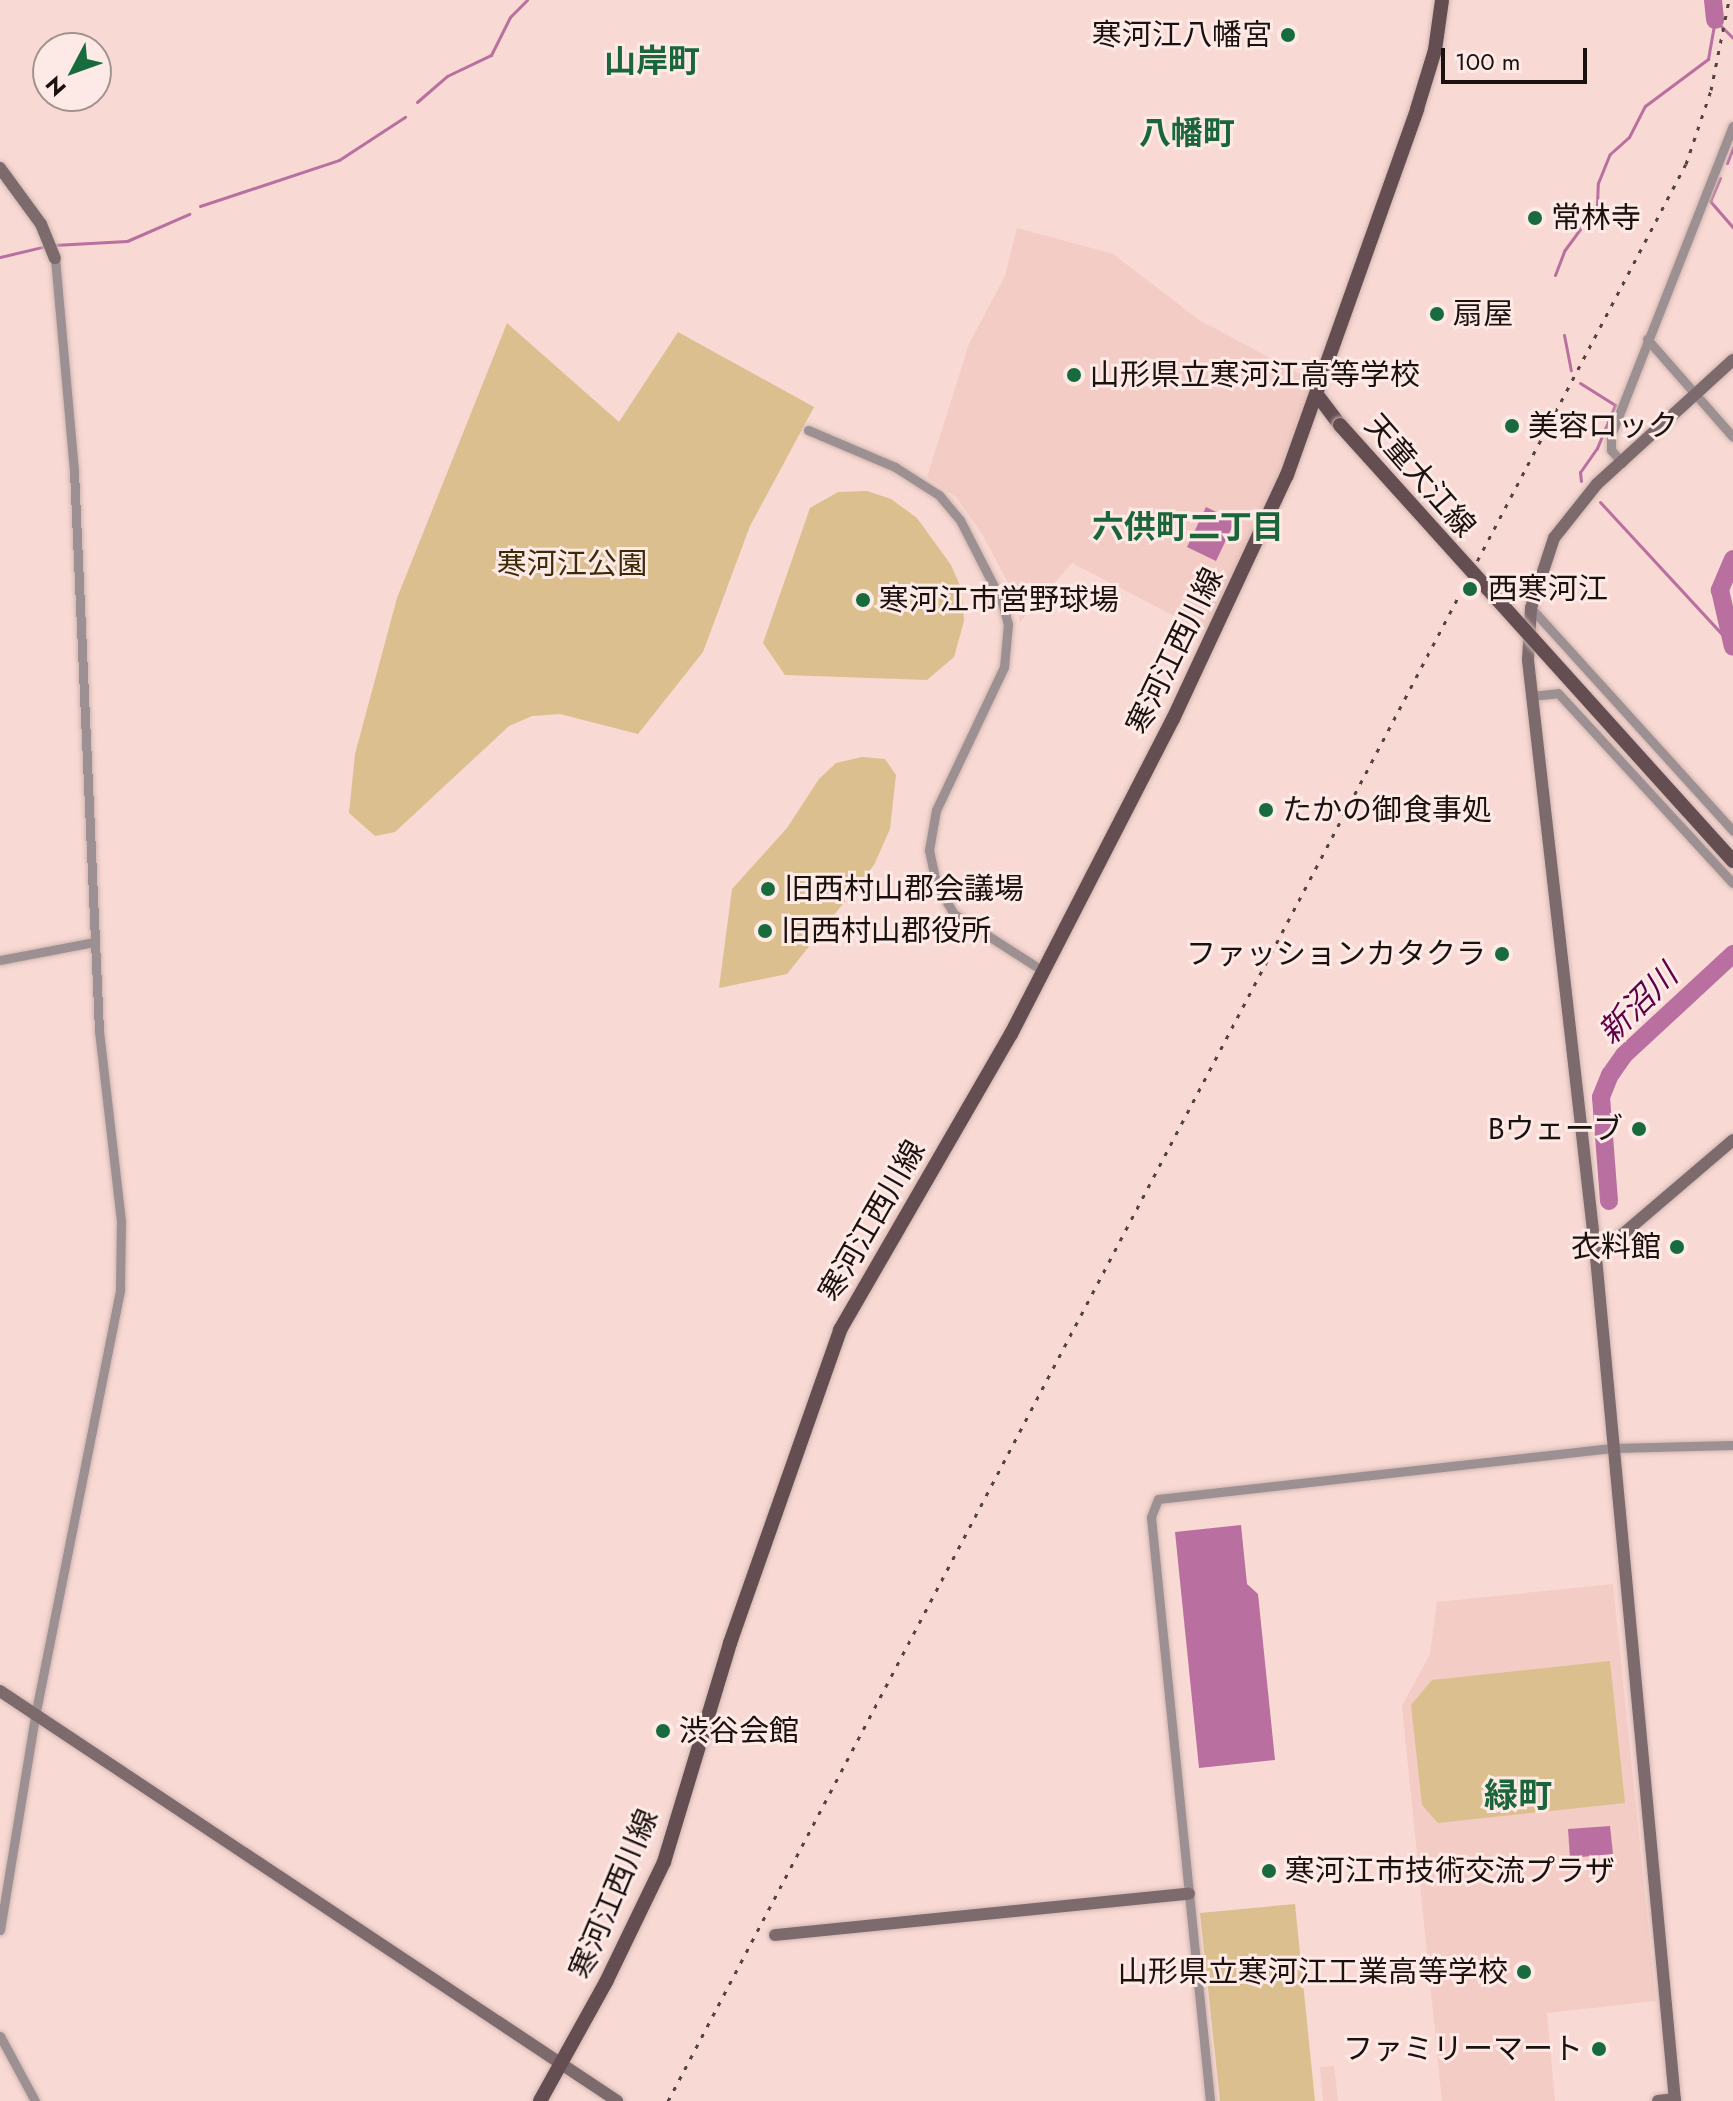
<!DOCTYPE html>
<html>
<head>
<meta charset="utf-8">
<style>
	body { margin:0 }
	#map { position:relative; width:1733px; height:2101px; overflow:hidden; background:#f8d9d3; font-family:Jost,"Noto Sans JP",sans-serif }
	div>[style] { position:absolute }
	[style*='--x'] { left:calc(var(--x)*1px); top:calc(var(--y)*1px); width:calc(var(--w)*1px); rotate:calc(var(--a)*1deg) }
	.built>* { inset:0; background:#f3ccc5 }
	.green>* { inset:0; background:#dcbf8f }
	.water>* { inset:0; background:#b970a0 }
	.stream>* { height:3px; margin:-1.5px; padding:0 1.5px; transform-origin:1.5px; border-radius:1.5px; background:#b970a0 }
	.river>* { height:18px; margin:-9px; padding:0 9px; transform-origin:9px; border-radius:9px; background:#b970a0 }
	.roads { filter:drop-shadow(0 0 2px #d0b5b0) drop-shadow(0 0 2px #d0b5b0) }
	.street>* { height:9px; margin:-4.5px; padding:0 4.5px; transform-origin:4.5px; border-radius:4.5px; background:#9d9092 }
	.secondary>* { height:12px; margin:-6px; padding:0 6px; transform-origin:6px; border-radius:6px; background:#7c6a6d }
	.primary>* { height:14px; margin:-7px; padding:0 7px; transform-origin:7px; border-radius:7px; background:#644e52 }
	.rail>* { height:3px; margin-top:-1.5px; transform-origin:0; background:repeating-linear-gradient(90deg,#534340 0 4px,transparent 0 12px) }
	.bridges { filter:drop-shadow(0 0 2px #d0b5b0) drop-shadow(0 0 2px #d0b5b0) }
	.primary-bridge>* { height:14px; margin:-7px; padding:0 7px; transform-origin:7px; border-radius:7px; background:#644e52 }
	.dots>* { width:22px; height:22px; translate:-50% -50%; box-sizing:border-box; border:4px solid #fdeae6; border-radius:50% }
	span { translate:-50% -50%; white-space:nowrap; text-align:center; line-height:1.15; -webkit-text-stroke:6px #fdeae6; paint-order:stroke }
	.poi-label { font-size:30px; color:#1b110f }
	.right { translate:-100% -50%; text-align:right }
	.left { translate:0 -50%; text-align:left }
	.street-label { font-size:30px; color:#1b110f }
	.park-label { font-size:30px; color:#3d2a06 }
	.neighbourhood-label { font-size:32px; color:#1a653a; font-weight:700 }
	.water-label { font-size:32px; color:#5d0047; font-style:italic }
	.quarter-label { font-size:34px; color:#1a653a; font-weight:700 }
	.north { position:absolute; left:32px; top:32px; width:80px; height:80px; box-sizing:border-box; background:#fdeae6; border:2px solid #a39390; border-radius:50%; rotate:229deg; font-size:22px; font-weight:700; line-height:32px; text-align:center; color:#1b110f }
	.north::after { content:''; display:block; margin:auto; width:28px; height:36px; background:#176b3d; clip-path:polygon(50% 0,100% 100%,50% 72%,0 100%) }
	.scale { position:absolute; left:1441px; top:48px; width:146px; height:36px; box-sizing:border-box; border:4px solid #1b110f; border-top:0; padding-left:10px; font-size:24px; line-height:28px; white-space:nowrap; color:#1b110f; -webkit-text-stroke:6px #fdeae6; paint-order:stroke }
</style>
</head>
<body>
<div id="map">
	<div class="built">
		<i style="clip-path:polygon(1017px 228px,1113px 254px,1199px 320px,1321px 385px,1213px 636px,1072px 563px,1020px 622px,1014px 594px,982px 534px,956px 497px,927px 477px,969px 344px,1005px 276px)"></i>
		<i style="clip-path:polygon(1613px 1584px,1656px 2001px,1547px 2013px,1555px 2101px,1442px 2101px,1402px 1706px,1430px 1654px,1437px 1602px)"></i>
		<i style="clip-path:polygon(1334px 2066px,1338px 2101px,1323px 2101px,1320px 2067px)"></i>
	</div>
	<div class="green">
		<i style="clip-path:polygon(507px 323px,619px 422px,678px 332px,814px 407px,750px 526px,703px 652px,638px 734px,560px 714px,532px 716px,509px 726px,395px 832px,375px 836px,349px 813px,355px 754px,397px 598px)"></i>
		<i style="clip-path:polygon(867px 491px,891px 499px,917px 518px,951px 565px,962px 590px,964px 621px,954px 657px,927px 680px,785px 675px,763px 643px,810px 508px,838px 492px)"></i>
		<i style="clip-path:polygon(862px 757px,885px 759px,896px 775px,890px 829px,874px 865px,787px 974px,719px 988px,732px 889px,787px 828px,819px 779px,836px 763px)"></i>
		<i style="clip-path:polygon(1610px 1661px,1625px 1803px,1438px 1823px,1422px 1805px,1411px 1705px,1432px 1680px)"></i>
		<i style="clip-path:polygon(1295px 1904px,1315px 2101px,1220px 2101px,1200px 1913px)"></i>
	</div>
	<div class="water">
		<i style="clip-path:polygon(1206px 507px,1235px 521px,1216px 561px,1187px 547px)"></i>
		<i style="clip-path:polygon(1241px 1525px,1247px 1584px,1258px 1594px,1275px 1760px,1199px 1768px,1175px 1532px)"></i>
		<i style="clip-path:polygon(1610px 1826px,1613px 1854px,1570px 1858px,1568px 1829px)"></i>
	</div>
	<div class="stream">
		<i style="--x:1716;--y:21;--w:24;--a:45"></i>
		<i style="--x:417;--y:102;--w:40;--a:-41"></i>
		<i style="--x:447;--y:76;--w:49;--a:-25.5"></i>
		<i style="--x:491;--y:55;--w:42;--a:-63.4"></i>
		<i style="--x:510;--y:17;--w:24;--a:-45"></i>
		<i style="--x:1727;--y:163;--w:17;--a:-69"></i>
		<i style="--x:1720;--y:178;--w:25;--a:113"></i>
		<i style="--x:1710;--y:201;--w:35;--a:49"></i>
		<i style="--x:200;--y:206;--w:146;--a:-18.3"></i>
		<i style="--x:339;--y:160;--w:79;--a:-33.1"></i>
		<i style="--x:54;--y:245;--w:73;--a:-3.1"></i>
		<i style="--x:127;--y:241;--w:68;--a:-23.5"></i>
		<i style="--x:0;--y:257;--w:47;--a:-13.4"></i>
		<i style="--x:1555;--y:275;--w:26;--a:-69"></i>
		<i style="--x:1564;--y:251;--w:56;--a:-53.7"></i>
		<i style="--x:1597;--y:206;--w:23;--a:-88"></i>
		<i style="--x:1598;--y:183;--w:31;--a:-68"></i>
		<i style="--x:1610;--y:154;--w:25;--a:-42"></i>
		<i style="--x:1629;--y:137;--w:35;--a:-63"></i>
		<i style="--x:1645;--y:106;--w:79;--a:-36.7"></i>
		<i style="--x:1708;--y:59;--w:40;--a:-80"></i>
		<i style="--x:1564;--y:335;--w:36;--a:79"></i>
		<i style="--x:1580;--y:383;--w:41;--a:32.2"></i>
		<i style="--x:1615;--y:405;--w:47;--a:112.7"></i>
		<i style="--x:1597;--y:448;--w:29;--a:125"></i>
		<i style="--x:1580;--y:472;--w:9;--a:84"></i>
		<i style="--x:1600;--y:502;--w:190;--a:47.3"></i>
	</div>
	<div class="river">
		<i style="--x:1713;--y:0;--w:20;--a:84"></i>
		<i style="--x:1733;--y:559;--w:34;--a:113"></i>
		<i style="--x:1720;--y:590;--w:58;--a:77.2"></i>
		<i style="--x:1609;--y:1201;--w:104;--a:-94.4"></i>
		<i style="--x:1601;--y:1097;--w:24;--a:-68"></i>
		<i style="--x:1610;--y:1075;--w:24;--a:-55"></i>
		<i style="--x:1624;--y:1055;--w:149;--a:-42.8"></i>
	</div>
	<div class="roads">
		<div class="street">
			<i style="--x:1647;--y:339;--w:130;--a:48.7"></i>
			<i style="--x:808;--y:430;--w:95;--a:23"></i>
			<i style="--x:895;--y:467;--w:52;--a:32.5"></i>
			<i style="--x:939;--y:495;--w:33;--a:50"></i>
			<i style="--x:960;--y:520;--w:92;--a:62.9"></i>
			<i style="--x:1002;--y:602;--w:23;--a:75"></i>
			<i style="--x:1008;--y:624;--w:43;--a:95.3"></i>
			<i style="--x:1004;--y:667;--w:158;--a:115.4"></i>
			<i style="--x:936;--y:810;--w:41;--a:99.9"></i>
			<i style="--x:929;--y:850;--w:34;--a:78"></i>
			<i style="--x:936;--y:883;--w:36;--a:60"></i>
			<i style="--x:954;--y:914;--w:106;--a:32.6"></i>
			<i style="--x:1622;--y:463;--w:17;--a:-130"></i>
			<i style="--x:1611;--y:450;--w:15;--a:-90"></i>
			<i style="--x:1611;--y:435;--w:332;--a:-68.5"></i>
			<i style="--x:1531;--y:608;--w:301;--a:47.8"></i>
			<i style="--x:1531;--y:696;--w:27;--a:-6"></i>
			<i style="--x:1558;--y:693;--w:258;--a:47.4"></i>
			<i style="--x:0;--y:960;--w:96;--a:-10.8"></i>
			<i style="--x:0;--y:1930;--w:217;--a:-80.7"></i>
			<i style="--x:35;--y:1716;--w:435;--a:-78.7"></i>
			<i style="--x:120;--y:1289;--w:68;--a:-89.2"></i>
			<i style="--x:121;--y:1221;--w:192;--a:-96.6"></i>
			<i style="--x:99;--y:1030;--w:560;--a:-92.56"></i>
			<i style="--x:74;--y:471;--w:214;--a:-95.1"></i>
			<i style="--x:0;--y:2036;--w:74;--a:61.7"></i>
			<i style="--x:1210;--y:2101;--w:587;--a:-95.77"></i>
			<i style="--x:1151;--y:1517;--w:19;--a:-69"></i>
			<i style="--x:1158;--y:1499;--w:459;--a:-6.4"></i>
			<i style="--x:1614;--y:1448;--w:119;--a:-1.4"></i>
		</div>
		<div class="secondary">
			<i style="--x:0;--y:168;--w:69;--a:53.8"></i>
			<i style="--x:41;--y:224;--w:37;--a:68"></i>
			<i style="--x:1596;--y:1257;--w:180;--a:-40.5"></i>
			<i style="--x:0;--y:1691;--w:741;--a:33.6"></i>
			<i style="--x:775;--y:1935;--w:416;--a:-5.7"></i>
			<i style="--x:1658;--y:2101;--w:17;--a:-7"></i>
			<i style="--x:1675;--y:2101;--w:848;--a:-95.35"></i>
			<i style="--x:1596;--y:1257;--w:601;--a:-96.5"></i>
			<i style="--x:1528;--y:660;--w:52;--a:-86.7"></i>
			<i style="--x:1531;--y:608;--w:74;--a:-71.8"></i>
			<i style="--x:1554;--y:538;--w:69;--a:-51.5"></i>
			<i style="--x:1597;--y:484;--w:184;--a:-42.4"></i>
		</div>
		<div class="primary">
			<i style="--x:1318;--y:396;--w:36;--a:53"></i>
			<i style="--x:540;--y:2101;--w:138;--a:-61"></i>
			<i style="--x:607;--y:1980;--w:131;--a:-64.2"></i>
			<i style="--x:664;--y:1862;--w:229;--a:-73.2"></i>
			<i style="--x:730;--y:1643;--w:332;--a:-70.6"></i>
			<i style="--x:840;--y:1330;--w:342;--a:-60"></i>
			<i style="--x:1011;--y:1034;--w:354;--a:-62.8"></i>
			<i style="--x:1173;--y:719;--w:269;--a:-65"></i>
			<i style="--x:1287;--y:475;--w:388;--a:-70.4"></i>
			<i style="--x:1417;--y:109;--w:62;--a:-73"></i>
			<i style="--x:1435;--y:50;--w:50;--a:-82"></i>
		</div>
	</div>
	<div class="rail">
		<i style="--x:668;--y:2101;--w:2188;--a:-62.28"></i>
		<i style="--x:1686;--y:164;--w:78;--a:-71.3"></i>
		<i style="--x:1711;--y:90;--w:92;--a:-78.7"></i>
	</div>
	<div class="bridges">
		<div class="primary-bridge">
			<i style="--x:1340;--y:425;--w:587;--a:47.97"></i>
		</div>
	</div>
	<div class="dots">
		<i style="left:1288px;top:35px;background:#176b3d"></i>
		<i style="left:1535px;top:218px;background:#176b3d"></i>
		<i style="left:1437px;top:314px;background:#176b3d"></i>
		<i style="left:1074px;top:375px;background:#176b3d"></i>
		<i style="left:1512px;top:426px;background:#176b3d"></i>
		<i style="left:1470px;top:589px;background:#176b3d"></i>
		<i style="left:863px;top:600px;background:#176b3d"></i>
		<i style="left:1266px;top:810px;background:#176b3d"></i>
		<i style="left:768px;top:889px;background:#176b3d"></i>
		<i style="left:765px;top:931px;background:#176b3d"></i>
		<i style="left:1502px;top:954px;background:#176b3d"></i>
		<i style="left:1639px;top:1129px;background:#176b3d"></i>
		<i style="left:1677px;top:1247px;background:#176b3d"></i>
		<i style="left:663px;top:1731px;background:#176b3d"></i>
		<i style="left:1269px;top:1871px;background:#176b3d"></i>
		<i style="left:1524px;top:1972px;background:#176b3d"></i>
		<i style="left:1599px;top:2049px;background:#176b3d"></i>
	</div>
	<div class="poi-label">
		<span class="right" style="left:1272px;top:35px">寒河江八幡宮</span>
		<span class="left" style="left:1551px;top:218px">常林寺</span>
		<span class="left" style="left:1453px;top:314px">扇屋</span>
		<span class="left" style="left:1090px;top:375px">山形県立寒河江高等学校</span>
		<span class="left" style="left:1528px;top:426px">美容ロック</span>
		<span class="left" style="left:1488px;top:589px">西寒河江</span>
		<span class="left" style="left:879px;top:600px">寒河江市営野球場</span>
		<span class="left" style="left:1282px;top:810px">たかの御食事処</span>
		<span class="left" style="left:784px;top:889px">旧西村山郡会議場</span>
		<span class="left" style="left:781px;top:931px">旧西村山郡役所</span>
		<span class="right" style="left:1486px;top:954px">ファッションカタクラ</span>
		<span class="right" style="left:1623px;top:1129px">Bウェーブ</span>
		<span class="right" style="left:1661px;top:1247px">衣料館</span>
		<span class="left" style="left:679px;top:1731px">渋谷会館</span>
		<span class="left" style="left:1285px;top:1871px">寒河江市技術交流プラザ</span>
		<span class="right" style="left:1508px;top:1972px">山形県立寒河江工業高等学校</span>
		<span class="right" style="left:1583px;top:2049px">ファミリーマート</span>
	</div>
	<div class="street-label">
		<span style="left:1420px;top:476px;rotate:49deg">天童大江線</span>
		<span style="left:1175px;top:651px;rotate:-64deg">寒河江西川線</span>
		<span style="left:872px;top:1221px;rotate:-60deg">寒河江西川線</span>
		<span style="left:614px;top:1894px;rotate:-67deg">寒河江西川線</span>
	</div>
	<div class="park-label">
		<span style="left:572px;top:564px">寒河江公園</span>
	</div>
	<div class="neighbourhood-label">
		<span style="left:652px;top:61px">山岸町</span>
		<span style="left:1187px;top:133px">八幡町</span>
		<span style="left:1188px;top:527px">六供町二丁目</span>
	</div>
	<div class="water-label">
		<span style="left:1638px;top:1004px;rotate:-45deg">新沼川</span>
	</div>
	<div class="quarter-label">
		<span style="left:1518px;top:1796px">緑町</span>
	</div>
	<div class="north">N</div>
	<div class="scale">100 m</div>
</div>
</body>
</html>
